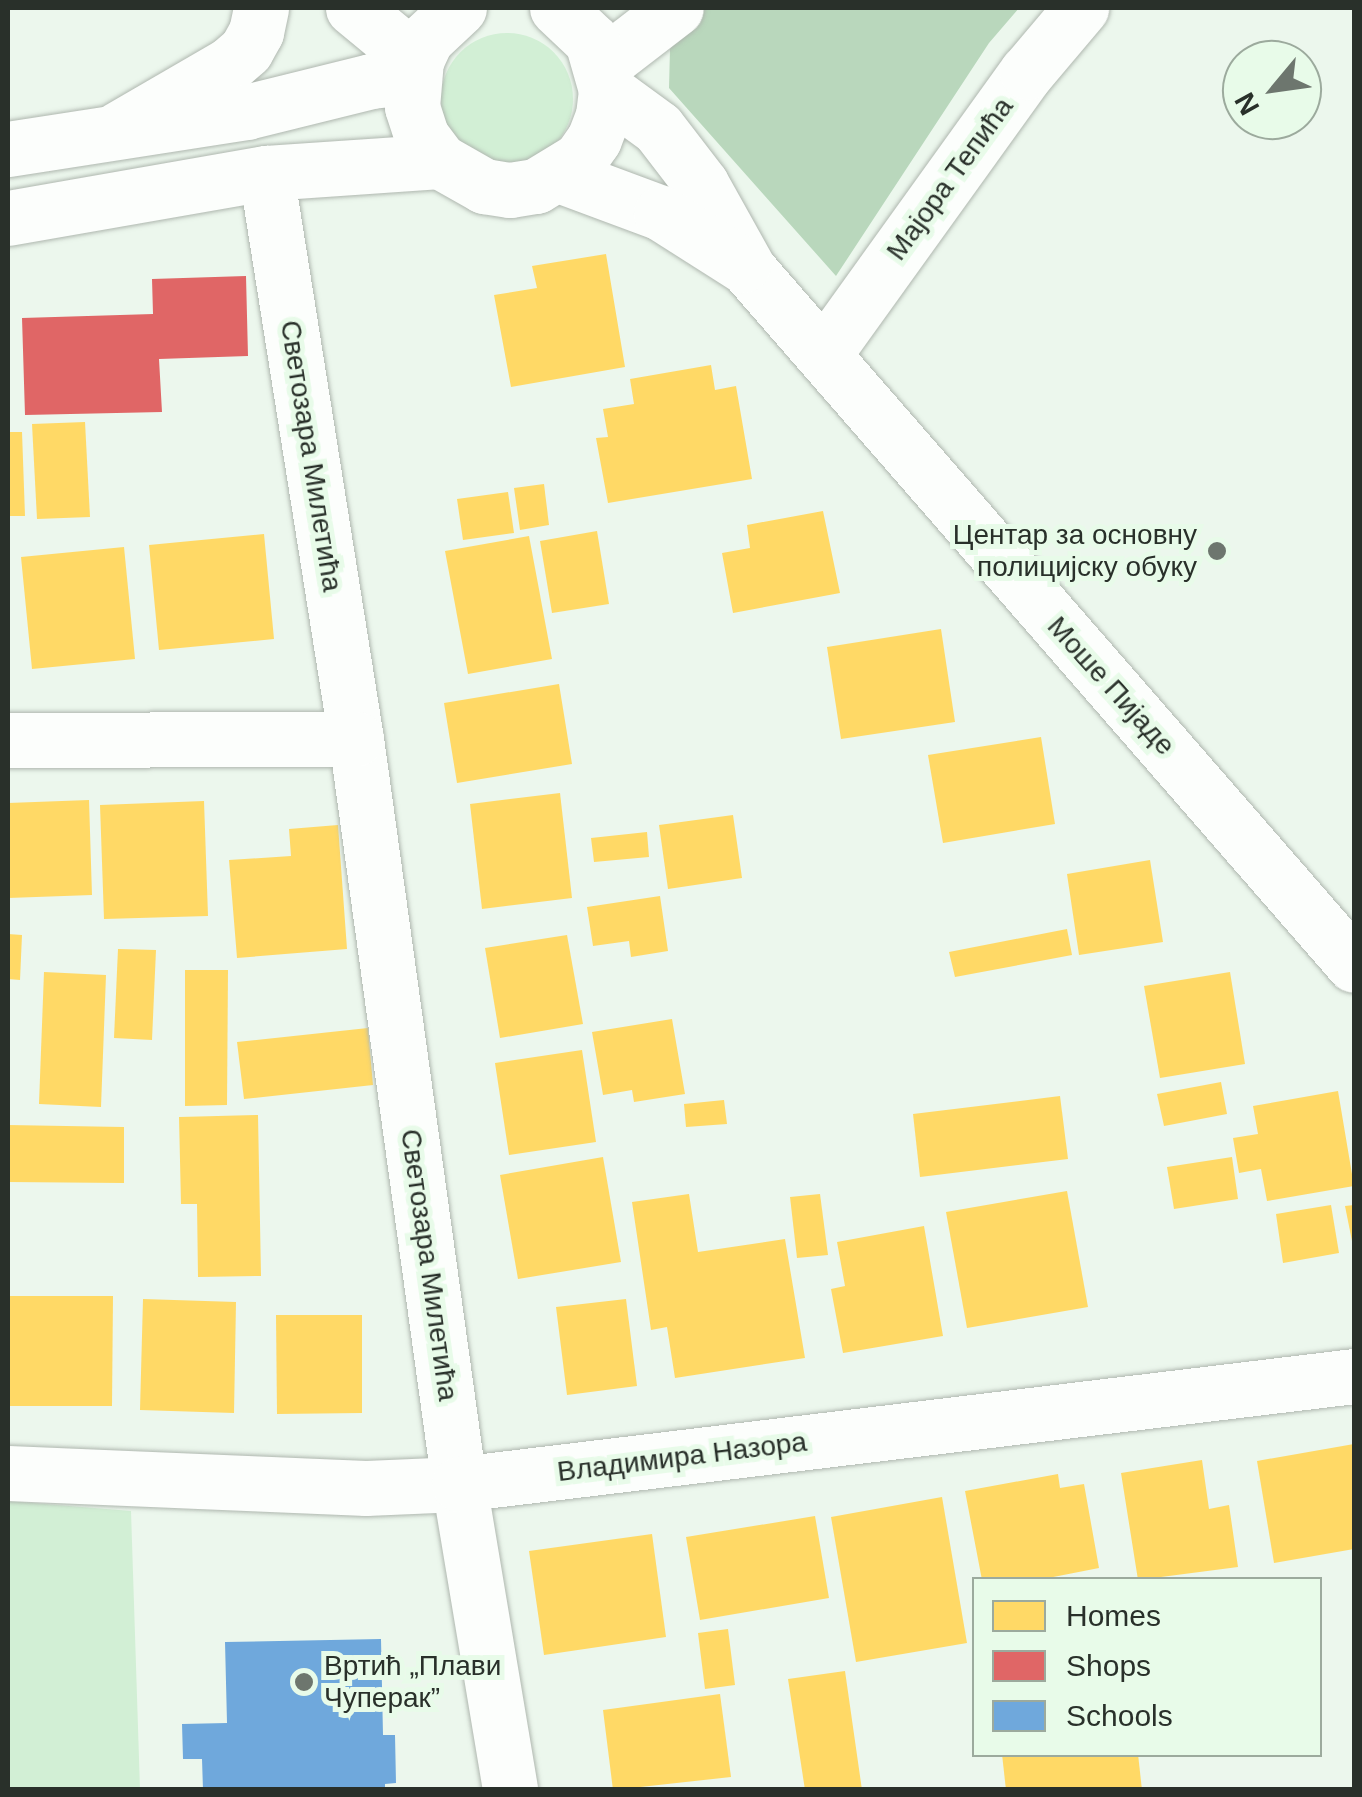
<!DOCTYPE html>
<html>
<head>
<meta charset="utf-8">
<style>
	body { margin:0 }
	#map { position:relative; width:1362px; height:1797px; overflow:hidden; background:#ecf7ed; font-family:Helvetica,sans-serif }
	div>[style] { position:absolute }
	[style*='--x'] { left:calc(var(--x)*1px); top:calc(var(--y)*1px); width:calc(var(--w)*1px); rotate:calc(var(--a)*1deg) }
	.green>* { inset:0; background:#d2efd5 }
	.round { border-radius:50% }
	.forest>* { inset:0; background:#b9d7bc }
	.homes>* { inset:0; background:#ffd966 }
	.shops>* { inset:0; background:#e06666 }
	.schools>* { inset:0; background:#6fa8dc }
	.roads { filter:drop-shadow(0 0 2px #afb7af) drop-shadow(0 0 2px #afb7af) }
	.minor>* { height:55px; margin:-27.5px; padding:0 27.5px; transform-origin:27.5px; border-radius:27.5px; background:#fcfefc }
	.tertiary>* { height:55px; margin:-27.5px; padding:0 27.5px; transform-origin:27.5px; border-radius:27.5px; background:#fcfefc }
	.dots>* { width:28px; height:28px; translate:-50% -50%; box-sizing:border-box; border:5px solid #e8fbe9; border-radius:50% }
	span { translate:-50% -50%; white-space:nowrap; text-align:center; line-height:1.15; -webkit-text-stroke:10px #e8fbe9; paint-order:stroke }
	.street-label { font-size:28px; color:#29302a }
	.poi-label { font-size:28px; color:#29302a }
	.right { translate:-100% -50%; text-align:right }
	.left { translate:0 -50%; text-align:left }
	.frame { position:absolute; inset:0; border:10px solid #29302a; pointer-events:none }
	.legend { position:absolute; left:972px; top:1577px; width:350px; height:180px; box-sizing:border-box; background:#e8fbe9; border:2px solid #9caa9d; margin:0; padding:12px 18px; list-style:none; font-size:30px; color:#29302a }
	.legend li { display:flex; align-items:center; gap:20px; height:50px }
	.legend b { width:50px; border:2px solid #9caa9d }
	.north { position:absolute; left:1222px; top:40px; width:100px; height:100px; box-sizing:border-box; background:#e8fbe9; border:2px solid #9caa9d; border-radius:50%; rotate:241deg; font-size:28px; font-weight:700; line-height:40px; text-align:center; color:#29302a }
	.north::after { content:''; display:block; margin:auto; width:35px; height:45px; background:#6d766e; clip-path:polygon(50% 0,100% 100%,50% 72%,0 100%) }
</style>
</head>
<body>
<div id="map">
	<div class="green">
		<i class="round" style="left:441px;top:33px;width:132px;height:132px"></i>
		<i style="clip-path:polygon(8px 1501px,131px 1511px,140px 1789px,8px 1789px)"></i>
	</div>
	<div class="forest">
		<i style="clip-path:polygon(707px 8px,1019px 8px,989px 43px,836px 276px,669px 88px,670px 49px,690px 19px)"></i>
	</div>
	<div class="homes">
		<i style="clip-path:polygon(606px 254px,625px 367px,511px 387px,494px 295px,537px 288px,532px 266px)"></i>
		<i style="clip-path:polygon(711px 365px,715px 390px,736px 386px,752px 479px,608px 503px,596px 438px,608px 437px,603px 409px,634px 404px,630px 379px)"></i>
		<i style="clip-path:polygon(85px 422px,90px 517px,37px 519px,32px 424px)"></i>
		<i style="clip-path:polygon(8px 432px,22px 432px,25px 516px,8px 516px)"></i>
		<i style="clip-path:polygon(544px 484px,549px 525px,520px 530px,514px 488px)"></i>
		<i style="clip-path:polygon(508px 492px,514px 533px,463px 540px,457px 499px)"></i>
		<i style="clip-path:polygon(823px 511px,840px 593px,733px 613px,722px 553px,750px 548px,747px 525px)"></i>
		<i style="clip-path:polygon(597px 531px,609px 604px,552px 613px,540px 541px)"></i>
		<i style="clip-path:polygon(264px 534px,274px 639px,159px 650px,149px 545px)"></i>
		<i style="clip-path:polygon(529px 536px,552px 659px,468px 674px,445px 551px)"></i>
		<i style="clip-path:polygon(124px 547px,135px 659px,32px 669px,21px 557px)"></i>
		<i style="clip-path:polygon(941px 629px,955px 722px,841px 739px,827px 647px)"></i>
		<i style="clip-path:polygon(559px 684px,572px 764px,457px 783px,444px 703px)"></i>
		<i style="clip-path:polygon(1041px 737px,1055px 824px,943px 843px,928px 755px)"></i>
		<i style="clip-path:polygon(560px 793px,572px 898px,482px 909px,470px 804px)"></i>
		<i style="clip-path:polygon(89px 800px,92px 895px,8px 898px,8px 803px)"></i>
		<i style="clip-path:polygon(204px 801px,208px 916px,104px 919px,100px 805px)"></i>
		<i style="clip-path:polygon(733px 815px,742px 878px,668px 889px,659px 825px)"></i>
		<i style="clip-path:polygon(338px 825px,347px 949px,237px 958px,229px 860px,291px 856px,289px 829px)"></i>
		<i style="clip-path:polygon(647px 832px,649px 857px,594px 862px,591px 838px)"></i>
		<i style="clip-path:polygon(1150px 860px,1163px 942px,1079px 955px,1067px 874px)"></i>
		<i style="clip-path:polygon(660px 896px,668px 951px,631px 957px,629px 941px,593px 946px,587px 907px)"></i>
		<i style="clip-path:polygon(1067px 929px,1072px 955px,955px 977px,949px 952px)"></i>
		<i style="clip-path:polygon(8px 934px,22px 935px,20px 980px,8px 979px)"></i>
		<i style="clip-path:polygon(567px 935px,583px 1024px,500px 1038px,485px 948px)"></i>
		<i style="clip-path:polygon(118px 949px,156px 950px,152px 1040px,114px 1038px)"></i>
		<i style="clip-path:polygon(185px 970px,228px 970px,227px 1105px,185px 1106px)"></i>
		<i style="clip-path:polygon(44px 972px,106px 975px,101px 1107px,39px 1104px)"></i>
		<i style="clip-path:polygon(1230px 972px,1245px 1064px,1160px 1078px,1144px 986px)"></i>
		<i style="clip-path:polygon(672px 1019px,685px 1094px,634px 1102px,632px 1090px,603px 1095px,592px 1032px)"></i>
		<i style="clip-path:polygon(368px 1028px,373px 1085px,244px 1099px,237px 1042px)"></i>
		<i style="clip-path:polygon(582px 1050px,596px 1142px,509px 1155px,495px 1063px)"></i>
		<i style="clip-path:polygon(1221px 1082px,1227px 1114px,1164px 1126px,1157px 1094px)"></i>
		<i style="clip-path:polygon(1338px 1091px,1354px 1186px,1267px 1201px,1261px 1169px,1239px 1173px,1233px 1138px,1258px 1134px,1253px 1106px)"></i>
		<i style="clip-path:polygon(1060px 1096px,1068px 1159px,920px 1177px,913px 1114px)"></i>
		<i style="clip-path:polygon(724px 1100px,727px 1124px,686px 1127px,684px 1104px)"></i>
		<i style="clip-path:polygon(258px 1115px,261px 1276px,198px 1277px,197px 1204px,181px 1204px,179px 1117px)"></i>
		<i style="clip-path:polygon(8px 1125px,124px 1127px,124px 1183px,8px 1182px)"></i>
		<i style="clip-path:polygon(603px 1157px,621px 1262px,518px 1279px,500px 1175px)"></i>
		<i style="clip-path:polygon(1232px 1157px,1238px 1199px,1174px 1209px,1167px 1167px)"></i>
		<i style="clip-path:polygon(1067px 1191px,1088px 1307px,967px 1328px,946px 1212px)"></i>
		<i style="clip-path:polygon(689px 1194px,698px 1252px,785px 1239px,805px 1358px,675px 1378px,667px 1327px,651px 1330px,632px 1202px)"></i>
		<i style="clip-path:polygon(820px 1194px,828px 1255px,797px 1258px,790px 1197px)"></i>
		<i style="clip-path:polygon(1331px 1205px,1339px 1253px,1283px 1263px,1276px 1214px)"></i>
		<i style="clip-path:polygon(1354px 1205px,1354px 1246px,1353px 1246px,1345px 1206px)"></i>
		<i style="clip-path:polygon(924px 1226px,943px 1336px,843px 1353px,831px 1289px,845px 1286px,837px 1242px)"></i>
		<i style="clip-path:polygon(8px 1296px,113px 1296px,112px 1406px,8px 1406px)"></i>
		<i style="clip-path:polygon(143px 1299px,236px 1302px,234px 1413px,140px 1410px)"></i>
		<i style="clip-path:polygon(626px 1299px,637px 1386px,567px 1395px,556px 1307px)"></i>
		<i style="clip-path:polygon(276px 1315px,362px 1315px,362px 1413px,277px 1414px)"></i>
		<i style="clip-path:polygon(1354px 1444px,1354px 1549px,1274px 1563px,1257px 1461px)"></i>
		<i style="clip-path:polygon(1202px 1460px,1209px 1509px,1229px 1505px,1238px 1567px,1138px 1580px,1121px 1473px)"></i>
		<i style="clip-path:polygon(1058px 1474px,1060px 1488px,1084px 1484px,1099px 1568px,1038px 1580px,982px 1580px,965px 1491px)"></i>
		<i style="clip-path:polygon(942px 1497px,967px 1643px,856px 1662px,831px 1517px)"></i>
		<i style="clip-path:polygon(815px 1516px,829px 1598px,700px 1620px,686px 1537px)"></i>
		<i style="clip-path:polygon(652px 1534px,666px 1637px,544px 1655px,529px 1551px)"></i>
		<i style="clip-path:polygon(728px 1629px,735px 1685px,705px 1689px,698px 1633px)"></i>
		<i style="clip-path:polygon(845px 1671px,862px 1790px,805px 1790px,788px 1679px)"></i>
		<i style="clip-path:polygon(720px 1694px,731px 1777px,613px 1790px,603px 1710px)"></i>
		<i style="clip-path:polygon(1002px 1754px,1138px 1754px,1142px 1790px,1006px 1790px)"></i>
	</div>
	<div class="shops">
		<i style="clip-path:polygon(246px 276px,248px 356px,159px 359px,162px 412px,25px 415px,22px 318px,153px 314px,152px 279px)"></i>
	</div>
	<div class="schools">
		<i style="clip-path:polygon(381px 1639px,383px 1735px,395px 1735px,396px 1783px,385px 1784px,385px 1790px,203px 1790px,202px 1759px,183px 1759px,182px 1724px,227px 1723px,225px 1642px)"></i>
	</div>
	<div class="roads">
		<div class="minor">
			<i style="--x:353;--y:8;--w:82;--a:39.5"></i>
			<i style="--x:602;--y:65;--w:93;--a:-37.6"></i>
			<i style="--x:118;--y:129;--w:129;--a:-30.1"></i>
			<i style="--x:230;--y:64;--w:21;--a:-41"></i>
			<i style="--x:246;--y:50;--w:21;--a:-61"></i>
			<i style="--x:256;--y:32;--w:25;--a:-78"></i>
			<i style="--x:266;--y:173;--w:573;--a:80.97"></i>
			<i style="--x:356;--y:739;--w:752;--a:82.13"></i>
			<i style="--x:459;--y:1484;--w:310;--a:80.5"></i>
			<i style="--x:824;--y:354;--w:347;--a:-54.3"></i>
			<i style="--x:1027;--y:72;--w:84;--a:-49.8"></i>
			<i style="--x:8;--y:740;--w:348;--a:-0.2"></i>
			<i style="--x:8;--y:1473;--w:358;--a:2.4"></i>
			<i style="--x:366;--y:1488;--w:93;--a:-2.5"></i>
			<i style="--x:459;--y:1484;--w:901;--a:-6.88"></i>
		</div>
		<div class="tertiary">
			<i style="--x:459;--y:8;--w:45;--a:136.8"></i>
			<i style="--x:426;--y:39;--w:23;--a:115"></i>
			<i style="--x:416;--y:60;--w:47;--a:94.9"></i>
			<i style="--x:412;--y:107;--w:32;--a:72"></i>
			<i style="--x:422;--y:137;--w:30;--a:53"></i>
			<i style="--x:440;--y:161;--w:51;--a:29.6"></i>
			<i style="--x:484;--y:186;--w:26;--a:9"></i>
			<i style="--x:510;--y:190;--w:26;--a:-9"></i>
			<i style="--x:536;--y:186;--w:52;--a:-31.5"></i>
			<i style="--x:580;--y:159;--w:24;--a:-55"></i>
			<i style="--x:594;--y:139;--w:26;--a:-69"></i>
			<i style="--x:603;--y:115;--w:25;--a:-83"></i>
			<i style="--x:606;--y:90;--w:51;--a:-105.9"></i>
			<i style="--x:592;--y:41;--w:48;--a:-136.7"></i>
			<i style="--x:606;--y:90;--w:64;--a:36.2"></i>
			<i style="--x:658;--y:128;--w:71;--a:52.5"></i>
			<i style="--x:701;--y:184;--w:98;--a:60.8"></i>
			<i style="--x:749;--y:270;--w:921;--a:48.96"></i>
			<i style="--x:8;--y:149;--w:241;--a:-8.8"></i>
			<i style="--x:246;--y:112;--w:129;--a:-13.9"></i>
			<i style="--x:371;--y:81;--w:41;--a:-5.6"></i>
			<i style="--x:559;--y:175;--w:109;--a:20.4"></i>
			<i style="--x:661;--y:213;--w:97;--a:32.4"></i>
			<i style="--x:8;--y:218;--w:262;--a:-9.9"></i>
			<i style="--x:266;--y:173;--w:174;--a:-3.9"></i>
		</div>
	</div>
	<div class="dots">
		<i style="left:1217px;top:551px;background:#6d766e"></i>
		<i style="left:304px;top:1682px;background:#6d766e"></i>
	</div>
	<div class="street-label">
		<span style="left:950px;top:179px;rotate:-54deg">Мајора Тепића</span>
		<span style="left:311px;top:456px;rotate:81deg">Светозара Милетића</span>
		<span style="left:1111px;top:686px;rotate:48deg">Моше Пијаде</span>
		<span style="left:429px;top:1265px;rotate:82deg">Светозара Милетића</span>
		<span style="left:682px;top:1457px;rotate:-7deg">Владимира Назора</span>
	</div>
	<div class="poi-label">
		<span class="right" style="left:1197px;top:551px">Центар за основну<br>полицијску обуку</span>
		<span class="left" style="left:324px;top:1682px">Вртић „Плави<br>Чуперак”</span>
	</div>
	<div class="frame"></div>
	<ul class="legend">
	<li><b style="height:28px;background:#ffd966"></b>Homes</li>
	<li><b style="height:28px;background:#e06666"></b>Shops</li>
	<li><b style="height:28px;background:#6fa8dc"></b>Schools</li>
	</ul>
	<div class="north">N</div>
</div>
</body>
</html>
